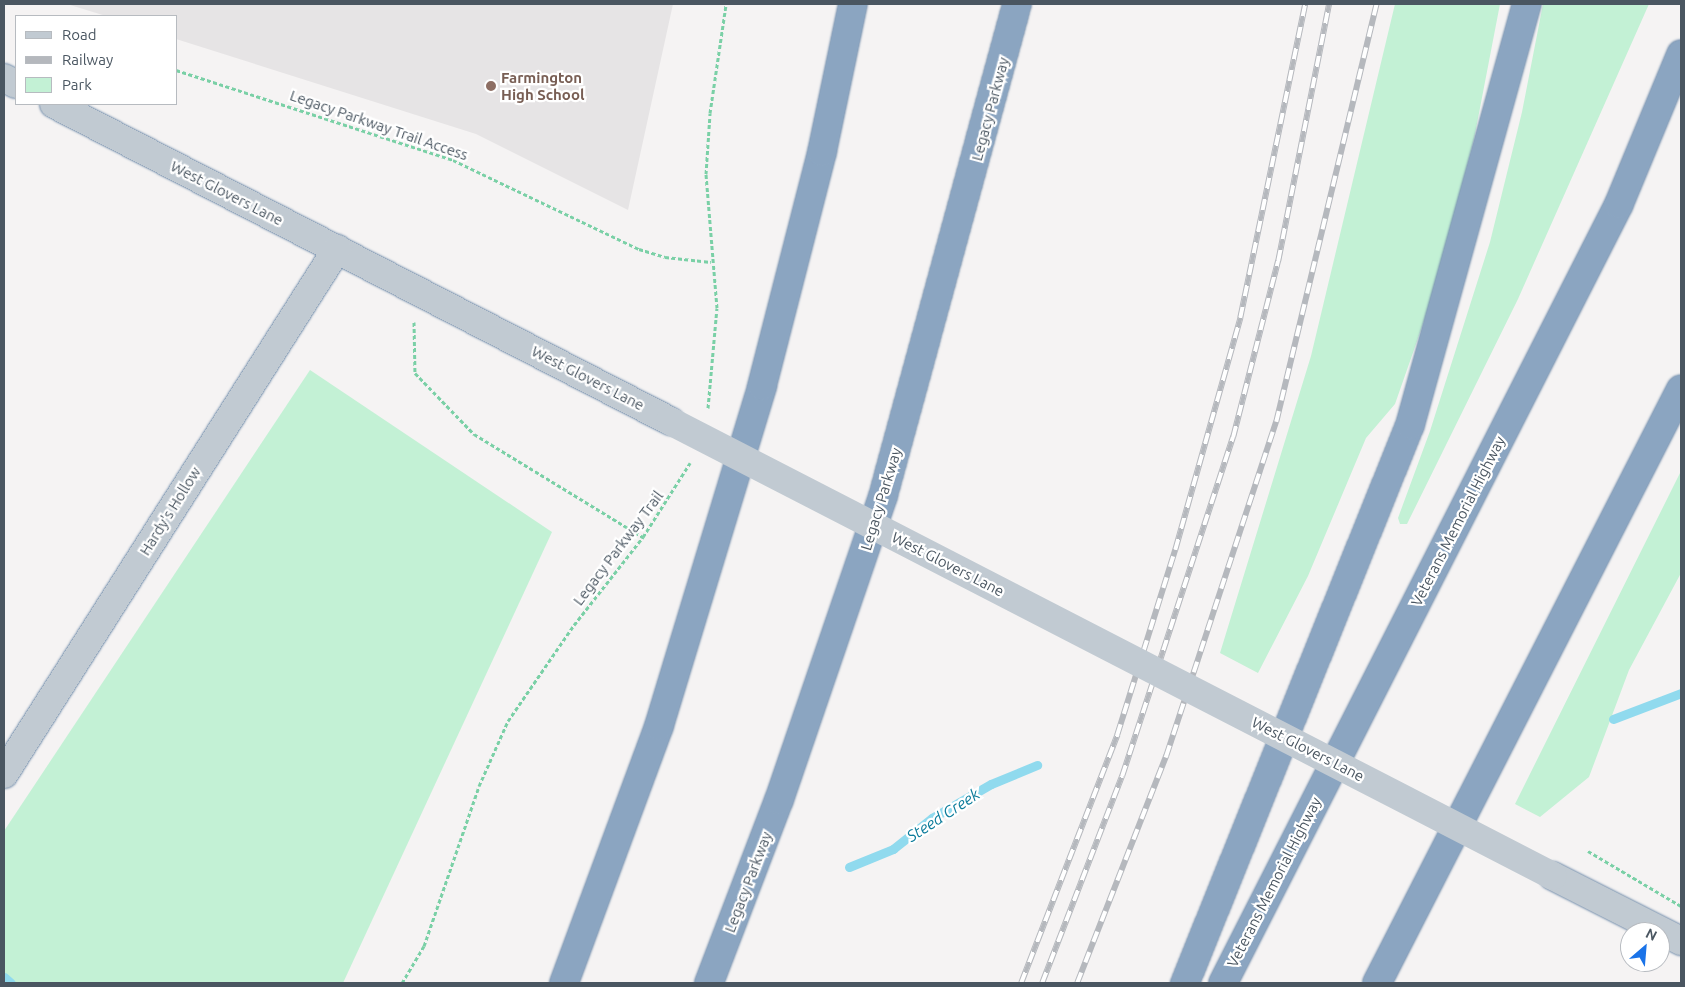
<!DOCTYPE html>
<html>
<head>
<meta charset="utf-8">
<style>
	body { margin:0 }
	#map { position:relative; width:1685px; height:987px; overflow:hidden; background:#f5f3f3; font-family:Ubuntu,sans-serif }
	div>[style] { position:absolute }
	[style*='--x'] { left:calc(var(--x)*1px); top:calc(var(--y)*1px); width:calc(var(--w)*1px); rotate:calc(var(--a)*1deg) }
	.education>* { inset:0; background:#e6e4e5 }
	.green>* { inset:0; background:#c3f1d5 }
	.stream>* { height:9px; margin:-4.5px; padding:0 4.5px; transform-origin:4.5px; border-radius:4.5px; background:#90daee }
	.path>* { height:3px; margin-top:-1.5px; transform-origin:0; background:repeating-linear-gradient(90deg,#7ad0a6 0 4px,transparent 0 6.5px) }
	.roads { filter:drop-shadow(0 0 1px #7690ad) drop-shadow(0 0 1px #7690ad) }
	.minor>* { height:28px; margin:-14px; padding:0 14px; transform-origin:14px; border-radius:14px; background:#c1cad2 }
	.highway>* { height:28px; margin:-14px; padding:0 14px; transform-origin:14px; border-radius:14px; background:#8ba5c1 }
	.rail>* { height:5.5px; margin-top:-2.75px; transform-origin:0; background:repeating-linear-gradient(90deg,#fff 0 11px,#b5b8bd 0 22px); box-sizing:border-box; border-block:1px solid #b5b8bd }
	.minor-bridge>* { height:28px; margin:-14px; padding:0 14px; transform-origin:14px; border-radius:14px; background:#c1cad2 }
	.dots>* { width:14px; height:14px; translate:-50% -50%; box-sizing:border-box; border:2px solid #fff; border-radius:50% }
	span { translate:-50% -50%; white-space:nowrap; text-align:center; line-height:1.15; -webkit-text-stroke:4.5px #fff; paint-order:stroke }
	.education-label { font-size:15px; color:#785e54; font-weight:700 }
	.left { translate:0 -50%; text-align:left }
	.street-label { font-size:15px; color:#4a5661 }
	.water-label { font-size:16px; color:#0c7c9b; font-style:italic }
	.frame { position:absolute; inset:0; border:5px solid #4a5661; pointer-events:none }
	.legend { position:absolute; left:15px; top:15px; width:162px; height:90px; box-sizing:border-box; background:#fff; border:1px solid #b7bbc0; margin:0; padding:6px 9px; list-style:none; font-size:15px; color:#4a5661 }
	.legend li { display:flex; align-items:center; gap:10px; height:25px }
	.legend b { width:25px; border:1px solid #b7bbc0 }
	.north { position:absolute; left:1620px; top:922px; width:50px; height:50px; box-sizing:border-box; background:#fff; border:1px solid #b7bbc0; border-radius:50%; rotate:27deg; font-size:14px; font-weight:700; line-height:20px; text-align:center; color:#4a5661 }
	.north::after { content:''; display:block; margin:auto; width:18px; height:22px; background:#1a73e8; clip-path:polygon(50% 0,100% 100%,50% 72%,0 100%) }
</style>
</head>
<body>
<div id="map">
	<div class="education">
		<i style="clip-path:polygon(67px 4px,673px 4px,628px 210px,476px 134px,176px 39px,176px 16px,106px 16px)"></i>
	</div>
	<div class="green">
		<i style="clip-path:polygon(1395px 4px,1500px 4px,1474px 139px,1437px 284px,1395px 404px,1366px 438px,1308px 576px,1258px 673px,1220px 653px,1311px 356px)"></i>
		<i style="clip-path:polygon(1543px 4px,1649px 4px,1518px 299px,1407px 524px,1400px 524px,1398px 518px,1430px 431px,1490px 242px,1522px 112px)"></i>
		<i style="clip-path:polygon(310px 370px,552px 532px,343px 983px,4px 983px,4px 831px)"></i>
		<i style="clip-path:polygon(1681px 471px,1681px 573px,1629px 670px,1589px 777px,1540px 817px,1515px 804px)"></i>
	</div>
	<div class="stream">
		<i style="--x:1613;--y:719;--w:73;--a:-20.9"></i>
		<i style="--x:849;--y:867;--w:48;--a:-22.2"></i>
		<i style="--x:893;--y:849;--w:50;--a:-38.5"></i>
		<i style="--x:932;--y:818;--w:68;--a:-30"></i>
		<i style="--x:991;--y:784;--w:50;--a:-22.4"></i>
		<i style="--x:4;--y:977;--w:9;--a:41"></i>
	</div>
	<div class="path">
		<i style="--x:176;--y:70;--w:291;--a:18"></i>
		<i style="--x:453;--y:160;--w:206;--a:25.6"></i>
		<i style="--x:639;--y:249;--w:27;--a:17"></i>
		<i style="--x:665;--y:257;--w:46;--a:6.2"></i>
		<i style="--x:414;--y:322;--w:51;--a:88.9"></i>
		<i style="--x:415;--y:373;--w:85;--a:46"></i>
		<i style="--x:474;--y:434;--w:198;--a:31.4"></i>
		<i style="--x:708;--y:408;--w:100;--a:-84.9"></i>
		<i style="--x:717;--y:308;--w:134;--a:-94.7"></i>
		<i style="--x:706;--y:174;--w:61;--a:-86.2"></i>
		<i style="--x:710;--y:113;--w:110;--a:-81.6"></i>
		<i style="--x:1588;--y:851;--w:108;--a:30.6"></i>
		<i style="--x:402;--y:983;--w:43;--a:-59.3"></i>
		<i style="--x:424;--y:946;--w:169;--a:-71"></i>
		<i style="--x:479;--y:786;--w:71;--a:-66"></i>
		<i style="--x:508;--y:721;--w:116;--a:-55.5"></i>
		<i style="--x:574;--y:625;--w:112;--a:-51.9"></i>
		<i style="--x:643;--y:537;--w:88;--a:-57.6"></i>
	</div>
	<div class="roads">
		<div class="minor">
			<i style="--x:4;--y:78;--w:13;--a:27"></i>
			<i style="--x:54;--y:104;--w:693;--a:27.23"></i>
			<i style="--x:4;--y:774;--w:622;--a:-57.61"></i>
			<i style="--x:1553;--y:876;--w:144;--a:26.9"></i>
		</div>
		<div class="highway">
			<i style="--x:564;--y:983;--w:274;--a:-69.7"></i>
			<i style="--x:659;--y:726;--w:355;--a:-73.1"></i>
			<i style="--x:762;--y:386;--w:242;--a:-75.6"></i>
			<i style="--x:822;--y:152;--w:151;--a:-78.2"></i>
			<i style="--x:709;--y:983;--w:196;--a:-69.1"></i>
			<i style="--x:779;--y:800;--w:321;--a:-71.1"></i>
			<i style="--x:883;--y:496;--w:510;--a:-74.76"></i>
			<i style="--x:1185;--y:983;--w:602;--a:-68.04"></i>
			<i style="--x:1410;--y:425;--w:437;--a:-74.5"></i>
			<i style="--x:1223;--y:983;--w:874;--a:-63.05"></i>
			<i style="--x:1619;--y:204;--w:162;--a:-67.5"></i>
			<i style="--x:1377;--y:983;--w:667;--a:-62.9"></i>
		</div>
	</div>
	<div class="rail">
		<i style="--x:1021;--y:983;--w:266;--a:-68.8"></i>
		<i style="--x:1117;--y:735;--w:194;--a:-72.6"></i>
		<i style="--x:1175;--y:550;--w:241;--a:-74.3"></i>
		<i style="--x:1240;--y:318;--w:321;--a:-78.3"></i>
		<i style="--x:1042;--y:983;--w:222;--a:-68.9"></i>
		<i style="--x:1122;--y:776;--w:357;--a:-71.9"></i>
		<i style="--x:1233;--y:437;--w:182;--a:-75.7"></i>
		<i style="--x:1278;--y:261;--w:262;--a:-78.8"></i>
		<i style="--x:1077;--y:983;--w:244;--a:-68.6"></i>
		<i style="--x:1166;--y:756;--w:352;--a:-71.8"></i>
		<i style="--x:1276;--y:422;--w:430;--a:-76.5"></i>
	</div>
	<div class="minor-bridge">
		<i style="--x:670;--y:421;--w:993;--a:27.26"></i>
	</div>
	<div class="dots">
		<i style="left:491px;top:86px;background:#8d6e63"></i>
	</div>
	<div class="education-label">
		<span class="left" style="left:501px;top:86px">Farmington<br>High School</span>
	</div>
	<div class="street-label">
		<span style="left:990px;top:109px;rotate:-75deg">Legacy Parkway</span>
		<span style="left:379px;top:125px;rotate:19deg">Legacy Parkway Trail Access</span>
		<span style="left:227px;top:193px;rotate:27deg">West Glovers Lane</span>
		<span style="left:588px;top:378px;rotate:27deg">West Glovers Lane</span>
		<span style="left:881px;top:499px;rotate:-73deg">Legacy Parkway</span>
		<span style="left:170px;top:511px;rotate:-58deg">Hardy's Hollow</span>
		<span style="left:1458px;top:521px;rotate:-63deg">Veterans Memorial Highway</span>
		<span style="left:618px;top:548px;rotate:-53deg">Legacy Parkway Trail</span>
		<span style="left:948px;top:564px;rotate:27deg">West Glovers Lane</span>
		<span style="left:1308px;top:749px;rotate:27deg">West Glovers Lane</span>
		<span style="left:748px;top:882px;rotate:-69deg">Legacy Parkway</span>
		<span style="left:1274px;top:882px;rotate:-63deg">Veterans Memorial Highway</span>
	</div>
	<div class="water-label">
		<span style="left:943px;top:815px;rotate:-33deg">Steed Creek</span>
	</div>
	<div class="frame"></div>
	<ul class="legend">
	<li><b style="height:6px;background:#c1cad2"></b>Road</li>
	<li><b style="height:6px;background:#b5b8bd"></b>Railway</li>
	<li><b style="height:14px;background:#c3f1d5"></b>Park</li>
	</ul>
	<div class="north">N</div>
</div>
</body>
</html>
